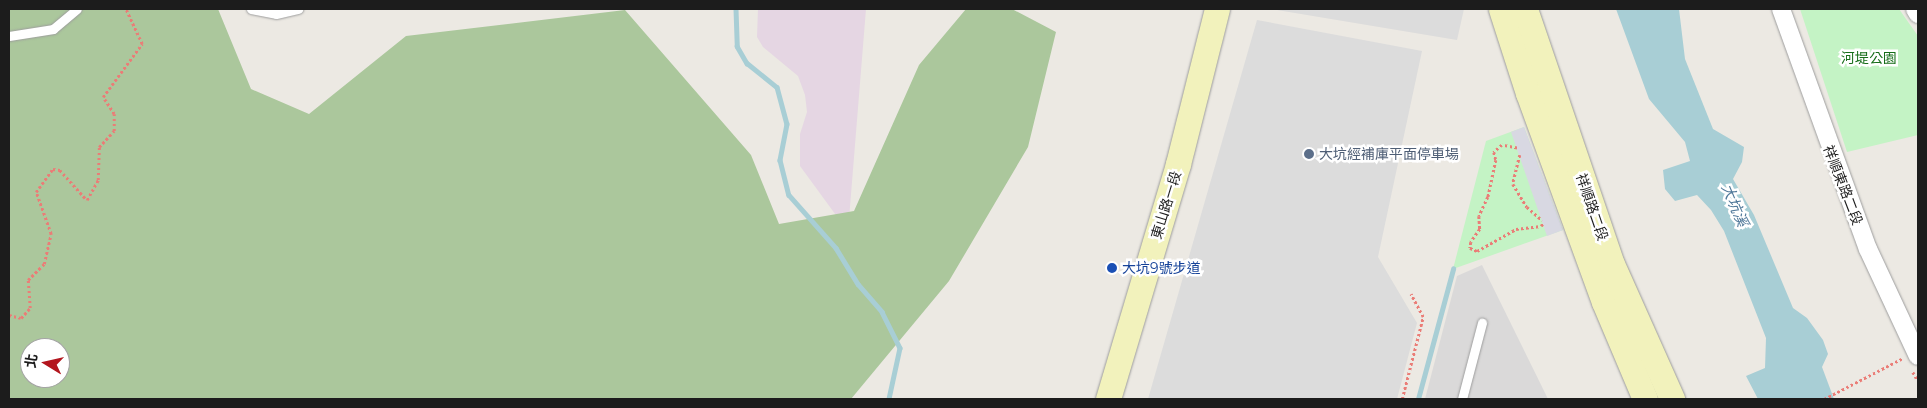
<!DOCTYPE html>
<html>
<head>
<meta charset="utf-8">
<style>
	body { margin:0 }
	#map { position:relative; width:1927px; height:408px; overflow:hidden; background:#ece9e3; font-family:Montserrat,"Noto Sans TC",sans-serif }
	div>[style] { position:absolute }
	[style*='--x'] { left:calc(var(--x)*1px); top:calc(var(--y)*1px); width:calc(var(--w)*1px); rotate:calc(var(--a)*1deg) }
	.residential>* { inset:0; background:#dad9d9 }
	.industrial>* { inset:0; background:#e5d6e3 }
	.forest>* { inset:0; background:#abc79c }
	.park>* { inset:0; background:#c4f3c5 }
	.parking>* { inset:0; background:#dcdcdc }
	.plaza>* { inset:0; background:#d8d8e2 }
	.water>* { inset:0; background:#a8ced5 }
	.stream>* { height:4.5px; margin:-2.25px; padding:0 2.25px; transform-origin:2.25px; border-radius:2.25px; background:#a8ced5 }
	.path>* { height:2.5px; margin-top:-1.25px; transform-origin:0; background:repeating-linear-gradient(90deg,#ea7d77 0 2.5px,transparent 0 5px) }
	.roads { filter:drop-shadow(0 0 1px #9d9d9d) drop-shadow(0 0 1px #9d9d9d) }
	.lane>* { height:9px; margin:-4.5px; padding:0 4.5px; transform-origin:4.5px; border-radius:4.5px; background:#fff }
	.street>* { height:18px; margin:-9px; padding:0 9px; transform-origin:9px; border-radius:9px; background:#fff }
	.secondary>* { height:25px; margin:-12.5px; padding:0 12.5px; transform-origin:12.5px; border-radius:12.5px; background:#f2f2bc }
	.dots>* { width:14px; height:14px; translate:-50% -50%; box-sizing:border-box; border:2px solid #fff; border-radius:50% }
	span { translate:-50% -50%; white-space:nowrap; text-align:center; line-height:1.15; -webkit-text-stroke:5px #fff; paint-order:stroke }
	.park-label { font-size:14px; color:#176d1a }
	.service-label { font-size:14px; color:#4e5e75 }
	.left { translate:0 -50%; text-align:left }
	.street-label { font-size:14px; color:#1c1c1c }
	.transit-label { font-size:14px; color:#164399 }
	.water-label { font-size:15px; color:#51799a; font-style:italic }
	.frame { position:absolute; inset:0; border:10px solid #1c1c1c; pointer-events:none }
	.north { position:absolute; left:20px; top:338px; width:50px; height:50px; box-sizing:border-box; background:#fff; border:1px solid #a4a4a4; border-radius:50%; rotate:279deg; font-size:14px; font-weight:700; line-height:20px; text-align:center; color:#1c1c1c }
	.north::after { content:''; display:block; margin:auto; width:18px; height:22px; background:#b3161e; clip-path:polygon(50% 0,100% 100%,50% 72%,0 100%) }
</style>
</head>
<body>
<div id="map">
	<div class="residential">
		<i style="clip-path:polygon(1482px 265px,1548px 399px,1425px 399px,1457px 276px)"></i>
	</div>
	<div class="industrial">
		<i style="clip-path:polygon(758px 9px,866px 9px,849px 219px,838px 218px,800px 166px,800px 134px,807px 112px,805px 95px,798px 76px,763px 47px,757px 37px)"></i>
	</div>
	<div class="forest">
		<i style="clip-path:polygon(evenodd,9px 9px,218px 9px,251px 89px,309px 114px,406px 36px,625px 10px,751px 155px,779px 224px,854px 211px,919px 65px,966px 9px,1012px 9px,1056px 32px,1028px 147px,949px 281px,851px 399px,9px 399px,9px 9px,30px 348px,60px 348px,60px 378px,30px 378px,30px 348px)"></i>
	</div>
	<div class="park">
		<i style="clip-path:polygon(1800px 9px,1899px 9px,1918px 36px,1918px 135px,1847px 152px)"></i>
		<i style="clip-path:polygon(1524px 127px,1563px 230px,1453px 269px,1486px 141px)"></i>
	</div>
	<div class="parking">
		<i style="clip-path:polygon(1271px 9px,1464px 9px,1457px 40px)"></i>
		<i style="clip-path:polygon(1257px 20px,1422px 51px,1378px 257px,1417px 323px,1397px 399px,1148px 399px)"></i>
	</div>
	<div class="plaza">
		<i style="clip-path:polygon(1524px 127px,1563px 230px,1547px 236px,1511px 132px)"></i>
	</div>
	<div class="water">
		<i style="clip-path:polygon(1616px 9px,1679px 9px,1685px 59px,1713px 129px,1744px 147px,1742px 162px,1733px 179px,1754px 215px,1793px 308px,1807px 318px,1823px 340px,1828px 354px,1822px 367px,1834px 399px,1758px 399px,1746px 376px,1765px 368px,1766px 338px,1724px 231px,1711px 210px,1697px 195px,1675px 201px,1665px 189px,1663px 170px,1690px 161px,1685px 142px,1649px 99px)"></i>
	</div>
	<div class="stream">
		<i style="--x:736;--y:9;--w:37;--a:88"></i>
		<i style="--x:737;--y:46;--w:20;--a:60"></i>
		<i style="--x:747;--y:63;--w:38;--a:39"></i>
		<i style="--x:777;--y:87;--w:38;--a:75"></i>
		<i style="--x:787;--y:124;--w:37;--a:101"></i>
		<i style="--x:780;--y:160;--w:36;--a:76"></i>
		<i style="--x:789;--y:195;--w:71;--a:48.4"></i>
		<i style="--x:836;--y:248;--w:42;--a:58.6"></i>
		<i style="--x:858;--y:284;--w:37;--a:49"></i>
		<i style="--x:882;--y:312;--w:40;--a:63.4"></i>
		<i style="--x:900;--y:348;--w:52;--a:102.2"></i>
		<i style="--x:1418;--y:399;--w:135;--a:-74.9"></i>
	</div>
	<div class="path">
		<i style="--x:1517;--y:148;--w:15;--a:-169"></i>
		<i style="--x:1502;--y:145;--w:11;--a:139"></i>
		<i style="--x:1494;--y:152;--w:8;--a:76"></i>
		<i style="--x:1496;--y:160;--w:38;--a:102"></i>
		<i style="--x:1488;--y:197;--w:21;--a:115"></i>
		<i style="--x:1479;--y:216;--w:13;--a:86"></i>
		<i style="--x:1480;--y:229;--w:16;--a:125"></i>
		<i style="--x:1471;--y:242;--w:6;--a:99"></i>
		<i style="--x:1470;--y:248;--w:8;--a:23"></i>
		<i style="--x:1477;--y:251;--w:45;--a:-29.4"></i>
		<i style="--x:1516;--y:229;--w:25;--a:-7"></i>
		<i style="--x:1541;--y:226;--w:4;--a:-56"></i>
		<i style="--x:1520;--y:155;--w:30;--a:104"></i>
		<i style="--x:1513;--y:184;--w:27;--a:59"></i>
		<i style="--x:1527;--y:207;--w:20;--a:41"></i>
		<i style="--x:9;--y:315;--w:12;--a:14"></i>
		<i style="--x:21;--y:318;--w:13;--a:-48"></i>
		<i style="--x:30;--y:308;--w:28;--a:-94"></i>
		<i style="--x:28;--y:280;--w:23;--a:-45"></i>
		<i style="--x:44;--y:264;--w:31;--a:-77"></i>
		<i style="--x:51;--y:234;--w:45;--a:-109.7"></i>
		<i style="--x:36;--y:192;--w:29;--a:-54"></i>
		<i style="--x:53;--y:169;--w:7;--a:8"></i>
		<i style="--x:60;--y:170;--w:40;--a:48"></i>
		<i style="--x:87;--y:200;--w:23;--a:-61"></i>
		<i style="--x:98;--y:180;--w:33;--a:-88"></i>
		<i style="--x:99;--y:147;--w:22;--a:-47"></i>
		<i style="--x:114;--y:131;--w:17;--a:-90"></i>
		<i style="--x:114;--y:114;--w:20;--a:-123"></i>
		<i style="--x:103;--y:97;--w:66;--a:-53.7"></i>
		<i style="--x:142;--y:44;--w:38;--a:-115"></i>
		<i style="--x:1913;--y:372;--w:10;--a:61"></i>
		<i style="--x:1402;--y:399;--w:85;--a:-75.6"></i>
		<i style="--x:1423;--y:317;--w:26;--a:-118"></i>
		<i style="--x:1824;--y:399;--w:89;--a:-27.4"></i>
	</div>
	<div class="roads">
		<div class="lane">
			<i style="--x:251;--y:9;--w:25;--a:11"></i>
			<i style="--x:276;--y:14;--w:23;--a:-13"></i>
			<i style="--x:9;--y:36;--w:45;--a:-9"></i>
			<i style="--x:53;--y:29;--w:31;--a:-40"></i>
			<i style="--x:1462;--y:399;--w:79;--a:-75.3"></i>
		</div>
		<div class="street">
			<i style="--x:1781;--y:9;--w:255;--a:70.1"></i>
			<i style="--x:1868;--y:249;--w:118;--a:65"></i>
			<i style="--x:1915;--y:9;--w:6;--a:59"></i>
		</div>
		<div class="secondary">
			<i style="--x:1501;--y:9;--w:88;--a:72.2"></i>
			<i style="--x:1528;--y:93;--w:222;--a:70"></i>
			<i style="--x:1604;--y:302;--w:105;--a:67.1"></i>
			<i style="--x:1525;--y:9;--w:269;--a:71.2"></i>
			<i style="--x:1612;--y:264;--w:148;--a:66"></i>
			<i style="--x:1108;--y:399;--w:245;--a:-73.4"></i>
			<i style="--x:1178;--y:164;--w:160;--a:-75.9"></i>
		</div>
	</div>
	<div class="dots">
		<i style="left:1309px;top:154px;background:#5c6f8a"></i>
		<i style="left:1112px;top:268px;background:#1a4fb4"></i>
	</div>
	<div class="park-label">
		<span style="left:1869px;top:58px">河堤公園</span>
	</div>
	<div class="service-label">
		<span class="left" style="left:1319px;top:154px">大坑經補庫平面停車場</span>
	</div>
	<div class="street-label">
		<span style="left:1843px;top:185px;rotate:69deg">祥順東路二段</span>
		<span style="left:1166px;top:205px;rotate:-73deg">東山路一段</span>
		<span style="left:1592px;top:207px;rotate:71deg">祥順路二段</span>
	</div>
	<div class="transit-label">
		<span class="left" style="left:1122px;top:268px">大坑9號步道</span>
	</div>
	<div class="water-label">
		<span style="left:1735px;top:205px;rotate:67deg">大坑溪</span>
	</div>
	<div class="frame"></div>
	<div class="north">北</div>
</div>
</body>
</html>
